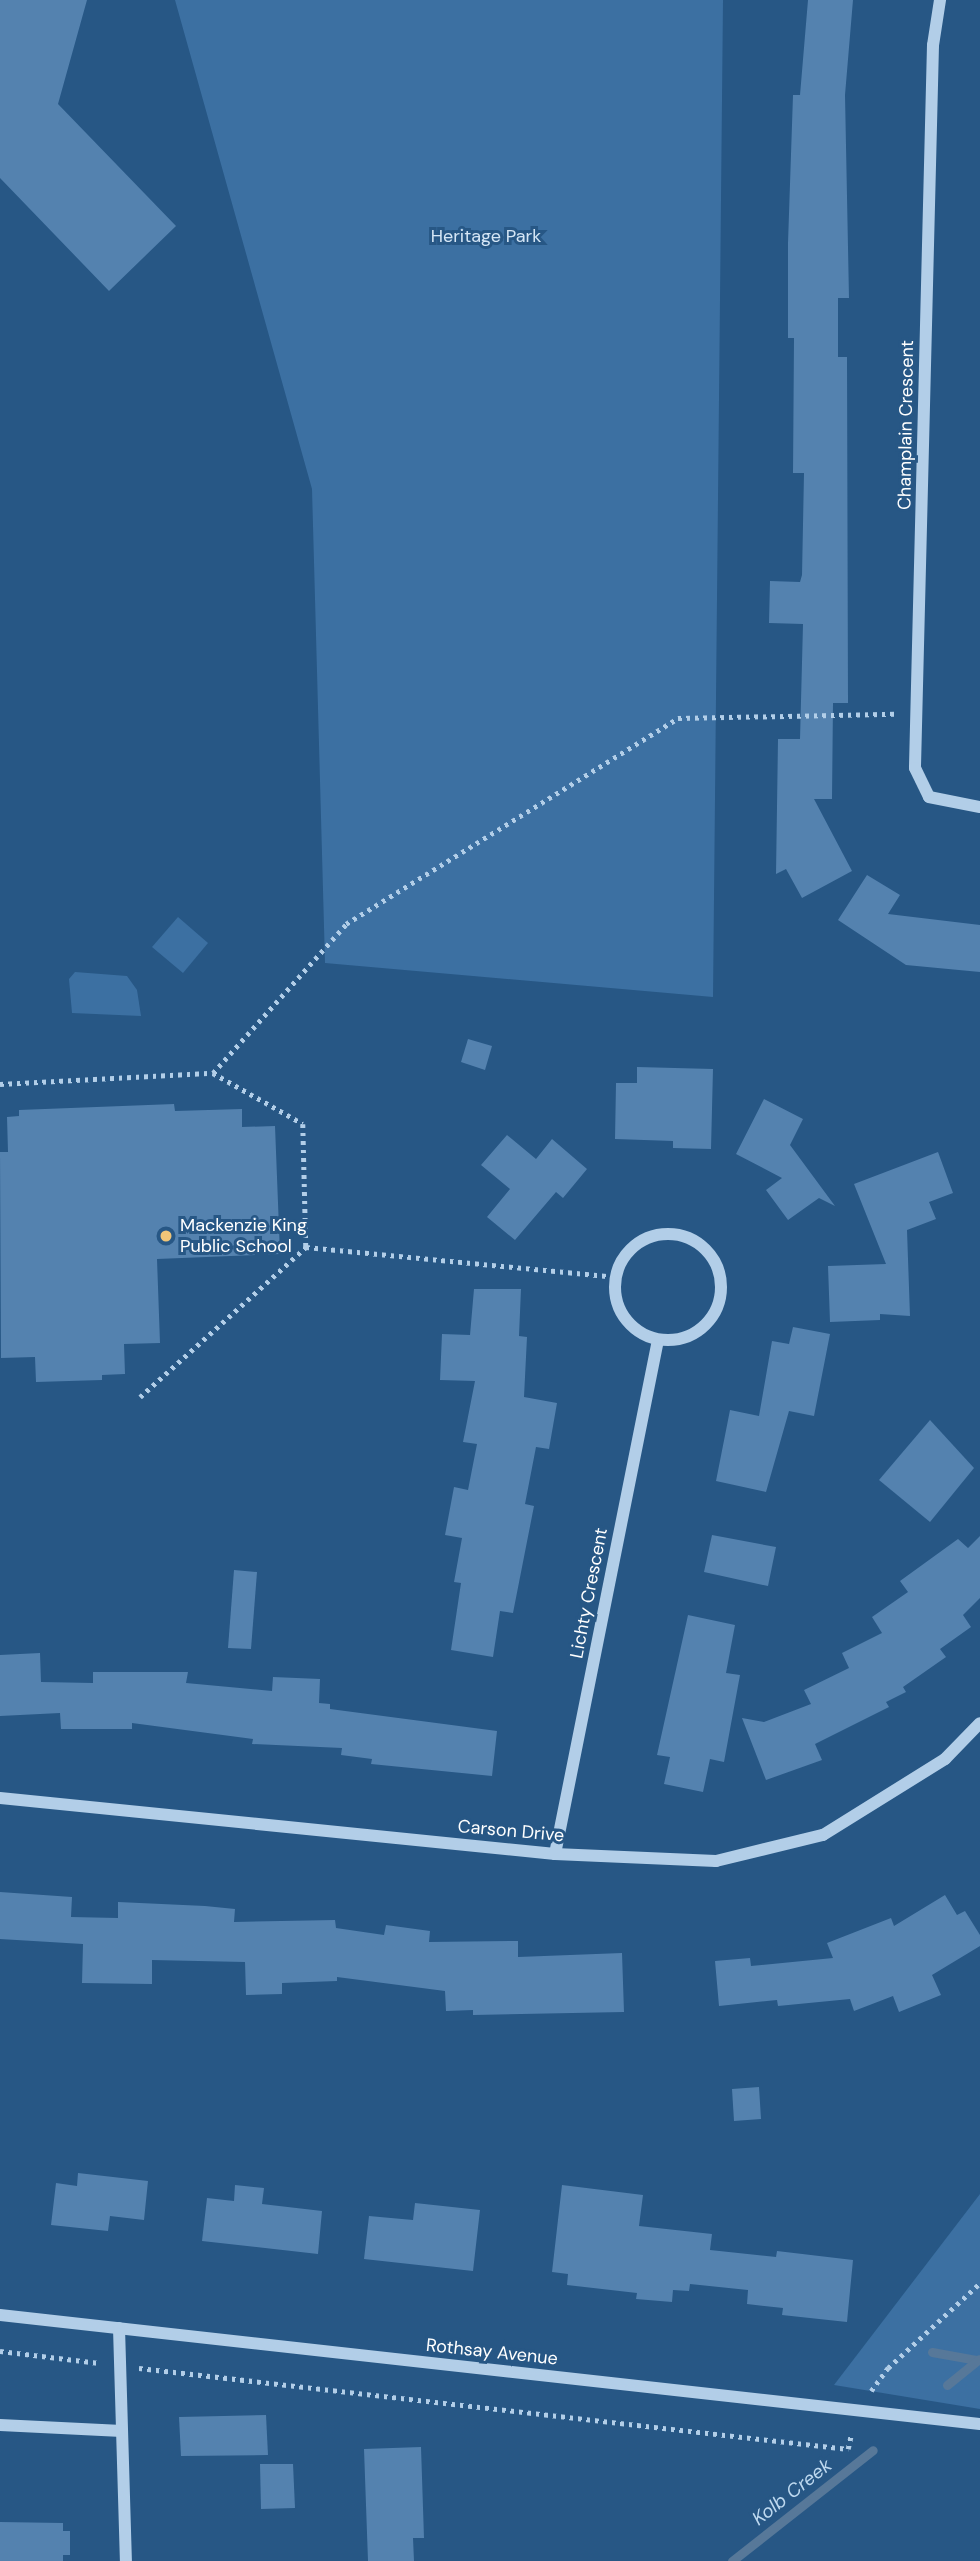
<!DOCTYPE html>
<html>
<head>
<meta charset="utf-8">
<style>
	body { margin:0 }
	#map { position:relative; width:980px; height:2561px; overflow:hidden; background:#275785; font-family:"DM Sans",sans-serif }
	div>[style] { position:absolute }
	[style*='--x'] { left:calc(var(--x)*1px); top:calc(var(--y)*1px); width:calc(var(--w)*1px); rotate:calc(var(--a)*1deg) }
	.green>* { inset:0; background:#3c70a2 }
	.stream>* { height:9px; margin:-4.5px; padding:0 4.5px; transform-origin:4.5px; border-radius:4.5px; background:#577899 }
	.building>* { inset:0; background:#5482af }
	.path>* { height:4.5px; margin-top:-2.25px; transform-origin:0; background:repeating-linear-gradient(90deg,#b2cee8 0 3.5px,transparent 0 8.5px) }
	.minor>* { height:12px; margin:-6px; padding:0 6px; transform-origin:6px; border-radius:6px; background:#b2cee8 }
	.minor>.ring { margin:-6px; padding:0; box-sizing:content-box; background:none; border:12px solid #b2cee8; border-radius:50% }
	.dots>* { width:19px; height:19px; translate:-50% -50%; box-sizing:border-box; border:4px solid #275785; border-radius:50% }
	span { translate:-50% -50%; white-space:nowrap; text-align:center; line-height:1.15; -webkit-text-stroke:6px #275785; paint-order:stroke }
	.park-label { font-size:18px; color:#d5e6f6 }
	.street-label { font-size:18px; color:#fff }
	.poi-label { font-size:18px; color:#fff }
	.left { translate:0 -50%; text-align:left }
	.water-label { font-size:19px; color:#bdd8ef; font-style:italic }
</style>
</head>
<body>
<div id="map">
	<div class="green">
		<i style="clip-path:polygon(175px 0,723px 0,713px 997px,325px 963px,312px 489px)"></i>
		<i style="clip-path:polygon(178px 917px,208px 943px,183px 973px,152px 947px)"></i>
		<i style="clip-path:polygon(75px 972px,127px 976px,137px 990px,141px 1016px,72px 1013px,69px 979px)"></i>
		<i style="clip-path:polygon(980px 2194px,980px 2409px,834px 2385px)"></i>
	</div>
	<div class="stream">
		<i style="--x:932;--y:2352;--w:46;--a:10.1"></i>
		<i style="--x:947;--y:2385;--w:41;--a:-39.1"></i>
		<i style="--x:732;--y:2561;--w:179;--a:-38.2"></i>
	</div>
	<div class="building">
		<i style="clip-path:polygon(0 0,87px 0,58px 104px,176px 226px,109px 291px,0 178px)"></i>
		<i style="clip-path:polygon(808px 0,853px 0,845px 95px,849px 298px,838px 298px,838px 357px,847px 357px,848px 703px,833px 703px,832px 799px,814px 799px,852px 871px,802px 898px,786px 869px,776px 874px,778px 739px,800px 739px,803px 624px,769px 623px,770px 581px,800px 582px,802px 575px,804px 473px,793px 473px,794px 338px,788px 338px,788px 243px,793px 95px,800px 95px)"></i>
		<i style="clip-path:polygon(867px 875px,900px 895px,888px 914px,980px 925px,980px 972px,906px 965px,838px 920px)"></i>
		<i style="clip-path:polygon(468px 1039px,492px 1046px,485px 1070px,461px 1062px)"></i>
		<i style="clip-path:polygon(637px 1067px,713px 1069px,711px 1149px,673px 1148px,673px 1141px,615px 1139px,616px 1083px,637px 1083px)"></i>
		<i style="clip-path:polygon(764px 1099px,803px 1119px,790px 1145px,835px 1206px,819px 1198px,788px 1220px,766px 1190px,782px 1178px,736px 1154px)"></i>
		<i style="clip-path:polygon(174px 1104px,175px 1111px,242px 1109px,242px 1127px,275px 1126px,280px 1254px,157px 1259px,160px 1343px,124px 1344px,125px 1374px,102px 1375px,102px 1380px,36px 1382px,35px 1357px,1px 1358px,0 1152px,8px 1152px,7px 1117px,19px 1116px,19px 1110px)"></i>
		<i style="clip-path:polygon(507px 1135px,536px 1159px,552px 1139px,587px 1169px,563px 1198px,556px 1192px,515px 1240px,487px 1217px,510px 1189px,481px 1165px)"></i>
		<i style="clip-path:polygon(938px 1152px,953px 1193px,929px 1202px,936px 1219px,907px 1230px,910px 1316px,880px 1314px,880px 1320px,830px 1322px,828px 1266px,886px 1264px,854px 1184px)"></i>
		<i style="clip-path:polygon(474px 1289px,521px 1289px,519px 1336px,527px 1337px,524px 1397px,557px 1403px,549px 1449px,536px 1447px,525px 1504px,534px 1506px,513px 1613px,500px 1611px,493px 1657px,451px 1650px,461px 1583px,454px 1582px,462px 1538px,445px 1535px,454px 1487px,468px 1490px,477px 1444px,463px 1442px,475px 1381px,440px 1380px,442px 1334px,470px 1335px)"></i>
		<i style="clip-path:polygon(793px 1327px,830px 1334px,814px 1416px,789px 1411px,766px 1492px,716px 1481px,730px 1410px,759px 1416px,772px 1341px,789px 1344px)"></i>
		<i style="clip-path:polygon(930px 1420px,974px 1468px,930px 1522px,879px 1480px)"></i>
		<i style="clip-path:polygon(712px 1535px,776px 1547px,768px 1586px,704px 1572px)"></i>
		<i style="clip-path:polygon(980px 1536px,980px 1598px,963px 1615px,971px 1627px,940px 1649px,946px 1657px,903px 1687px,906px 1692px,886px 1702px,889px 1707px,815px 1744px,822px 1760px,766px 1780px,742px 1718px,764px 1722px,811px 1704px,804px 1690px,849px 1668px,842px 1653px,882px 1633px,872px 1617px,908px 1592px,900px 1581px,958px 1539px,968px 1548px)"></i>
		<i style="clip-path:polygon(234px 1570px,257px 1572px,251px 1649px,228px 1648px)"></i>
		<i style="clip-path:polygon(688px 1615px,735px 1625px,726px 1673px,740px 1675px,724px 1762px,710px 1759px,703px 1792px,664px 1784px,670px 1757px,657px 1755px)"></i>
		<i style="clip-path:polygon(40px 1653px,41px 1682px,93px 1683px,93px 1672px,188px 1672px,186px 1683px,272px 1691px,273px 1677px,320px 1679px,319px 1703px,330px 1704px,330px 1709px,497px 1731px,492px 1776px,371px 1764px,372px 1759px,341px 1755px,342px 1748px,252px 1744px,253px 1739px,132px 1723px,132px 1729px,61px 1729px,60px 1713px,0 1716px,0 1655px)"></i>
		<i style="clip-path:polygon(0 1892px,72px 1897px,71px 1917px,118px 1918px,118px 1902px,205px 1906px,235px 1909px,234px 1922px,335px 1920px,336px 1928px,384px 1935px,386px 1925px,430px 1931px,429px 1942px,518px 1941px,518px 1957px,622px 1953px,624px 2012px,473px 2015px,473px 2010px,446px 2011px,445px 1991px,337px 1977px,337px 1981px,282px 1983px,282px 1994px,246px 1995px,245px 1962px,152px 1960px,152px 1984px,82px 1983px,83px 1944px,0 1939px)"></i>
		<i style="clip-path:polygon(945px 1895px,957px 1915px,965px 1911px,980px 1935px,980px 1946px,932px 1975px,941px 1995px,899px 2012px,893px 1996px,854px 2011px,850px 1999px,778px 2006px,777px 2000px,719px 2006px,715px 1961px,750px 1958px,751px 1966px,833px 1958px,827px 1943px,891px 1918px,894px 1926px)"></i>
		<i style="clip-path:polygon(759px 2087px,761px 2119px,734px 2121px,732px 2089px)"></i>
		<i style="clip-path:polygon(78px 2173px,148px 2181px,144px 2220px,110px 2216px,108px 2231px,51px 2225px,56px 2183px,77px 2186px)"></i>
		<i style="clip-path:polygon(235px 2185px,264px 2188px,262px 2204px,322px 2211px,318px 2254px,202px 2241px,207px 2198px,234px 2201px)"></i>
		<i style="clip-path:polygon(562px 2185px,643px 2195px,639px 2226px,712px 2234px,710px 2250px,776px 2257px,777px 2251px,853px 2260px,847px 2322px,782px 2315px,783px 2308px,747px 2304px,748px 2290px,690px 2284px,689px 2291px,673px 2290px,672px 2302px,636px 2299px,637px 2293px,567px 2285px,568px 2274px,552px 2272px)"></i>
		<i style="clip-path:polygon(415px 2203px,480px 2210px,473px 2271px,364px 2259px,369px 2216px,413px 2220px)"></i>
		<i style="clip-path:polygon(266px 2415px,268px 2455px,181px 2456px,179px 2417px)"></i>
		<i style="clip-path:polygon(421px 2447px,424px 2538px,413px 2538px,414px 2561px,368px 2561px,364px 2449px)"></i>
		<i style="clip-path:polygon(260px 2464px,293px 2464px,295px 2508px,261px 2509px)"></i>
		<i style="clip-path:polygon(0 2522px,63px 2523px,63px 2531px,70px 2531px,70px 2555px,63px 2555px,63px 2561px,0 2561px)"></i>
	</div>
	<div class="path">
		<i style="--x:213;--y:1073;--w:200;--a:-48.2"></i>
		<i style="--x:346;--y:924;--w:391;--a:-31.8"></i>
		<i style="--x:678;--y:718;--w:217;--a:-1.1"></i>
		<i style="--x:0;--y:1084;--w:213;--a:-3"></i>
		<i style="--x:213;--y:1073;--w:103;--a:29.5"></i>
		<i style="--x:303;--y:1124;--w:123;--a:88.6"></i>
		<i style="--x:140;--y:1397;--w:224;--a:-42.1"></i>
		<i style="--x:306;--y:1247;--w:310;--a:5.5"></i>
		<i style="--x:0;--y:2351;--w:100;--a:6.9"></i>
		<i style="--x:139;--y:2368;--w:714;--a:6.52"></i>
		<i style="--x:848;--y:2449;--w:14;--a:-78"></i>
		<i style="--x:871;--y:2391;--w:29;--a:-54"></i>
		<i style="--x:888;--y:2368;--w:125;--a:-42.7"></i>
	</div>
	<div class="minor">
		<i style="--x:940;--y:0;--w:46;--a:98.8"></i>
		<i style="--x:933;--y:45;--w:723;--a:91.43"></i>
		<i style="--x:915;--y:768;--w:32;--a:64"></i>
		<i style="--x:929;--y:797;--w:52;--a:11.1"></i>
		<i class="ring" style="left:615px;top:1234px;width:94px;height:94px"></i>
		<i style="--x:0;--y:1798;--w:558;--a:5.76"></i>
		<i style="--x:555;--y:1854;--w:161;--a:2.5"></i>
		<i style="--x:716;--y:1861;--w:110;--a:-13.7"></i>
		<i style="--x:823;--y:1835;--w:144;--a:-31.9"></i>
		<i style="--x:945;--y:1759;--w:50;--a:-45.8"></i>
		<i style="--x:555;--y:1854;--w:524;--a:-78.67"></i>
		<i style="--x:0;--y:2315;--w:986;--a:6.35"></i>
		<i style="--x:119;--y:2328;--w:233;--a:88.3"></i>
		<i style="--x:0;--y:2425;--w:122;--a:2.8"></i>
	</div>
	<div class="dots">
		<i style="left:166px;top:1236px;background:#f0c578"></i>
	</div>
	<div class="park-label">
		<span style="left:486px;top:236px">Heritage Park</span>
	</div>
	<div class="street-label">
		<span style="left:906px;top:425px;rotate:-89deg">Champlain Crescent</span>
		<span style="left:589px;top:1593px;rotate:-79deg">Lichty Crescent</span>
		<span style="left:511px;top:1831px;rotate:5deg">Carson Drive</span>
		<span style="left:492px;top:2352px;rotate:6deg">Rothsay Avenue</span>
	</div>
	<div class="poi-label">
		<span class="left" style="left:180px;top:1236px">Mackenzie King<br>Public School</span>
	</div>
	<div class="water-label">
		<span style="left:792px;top:2492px;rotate:-38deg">Kolb Creek</span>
	</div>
</div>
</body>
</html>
